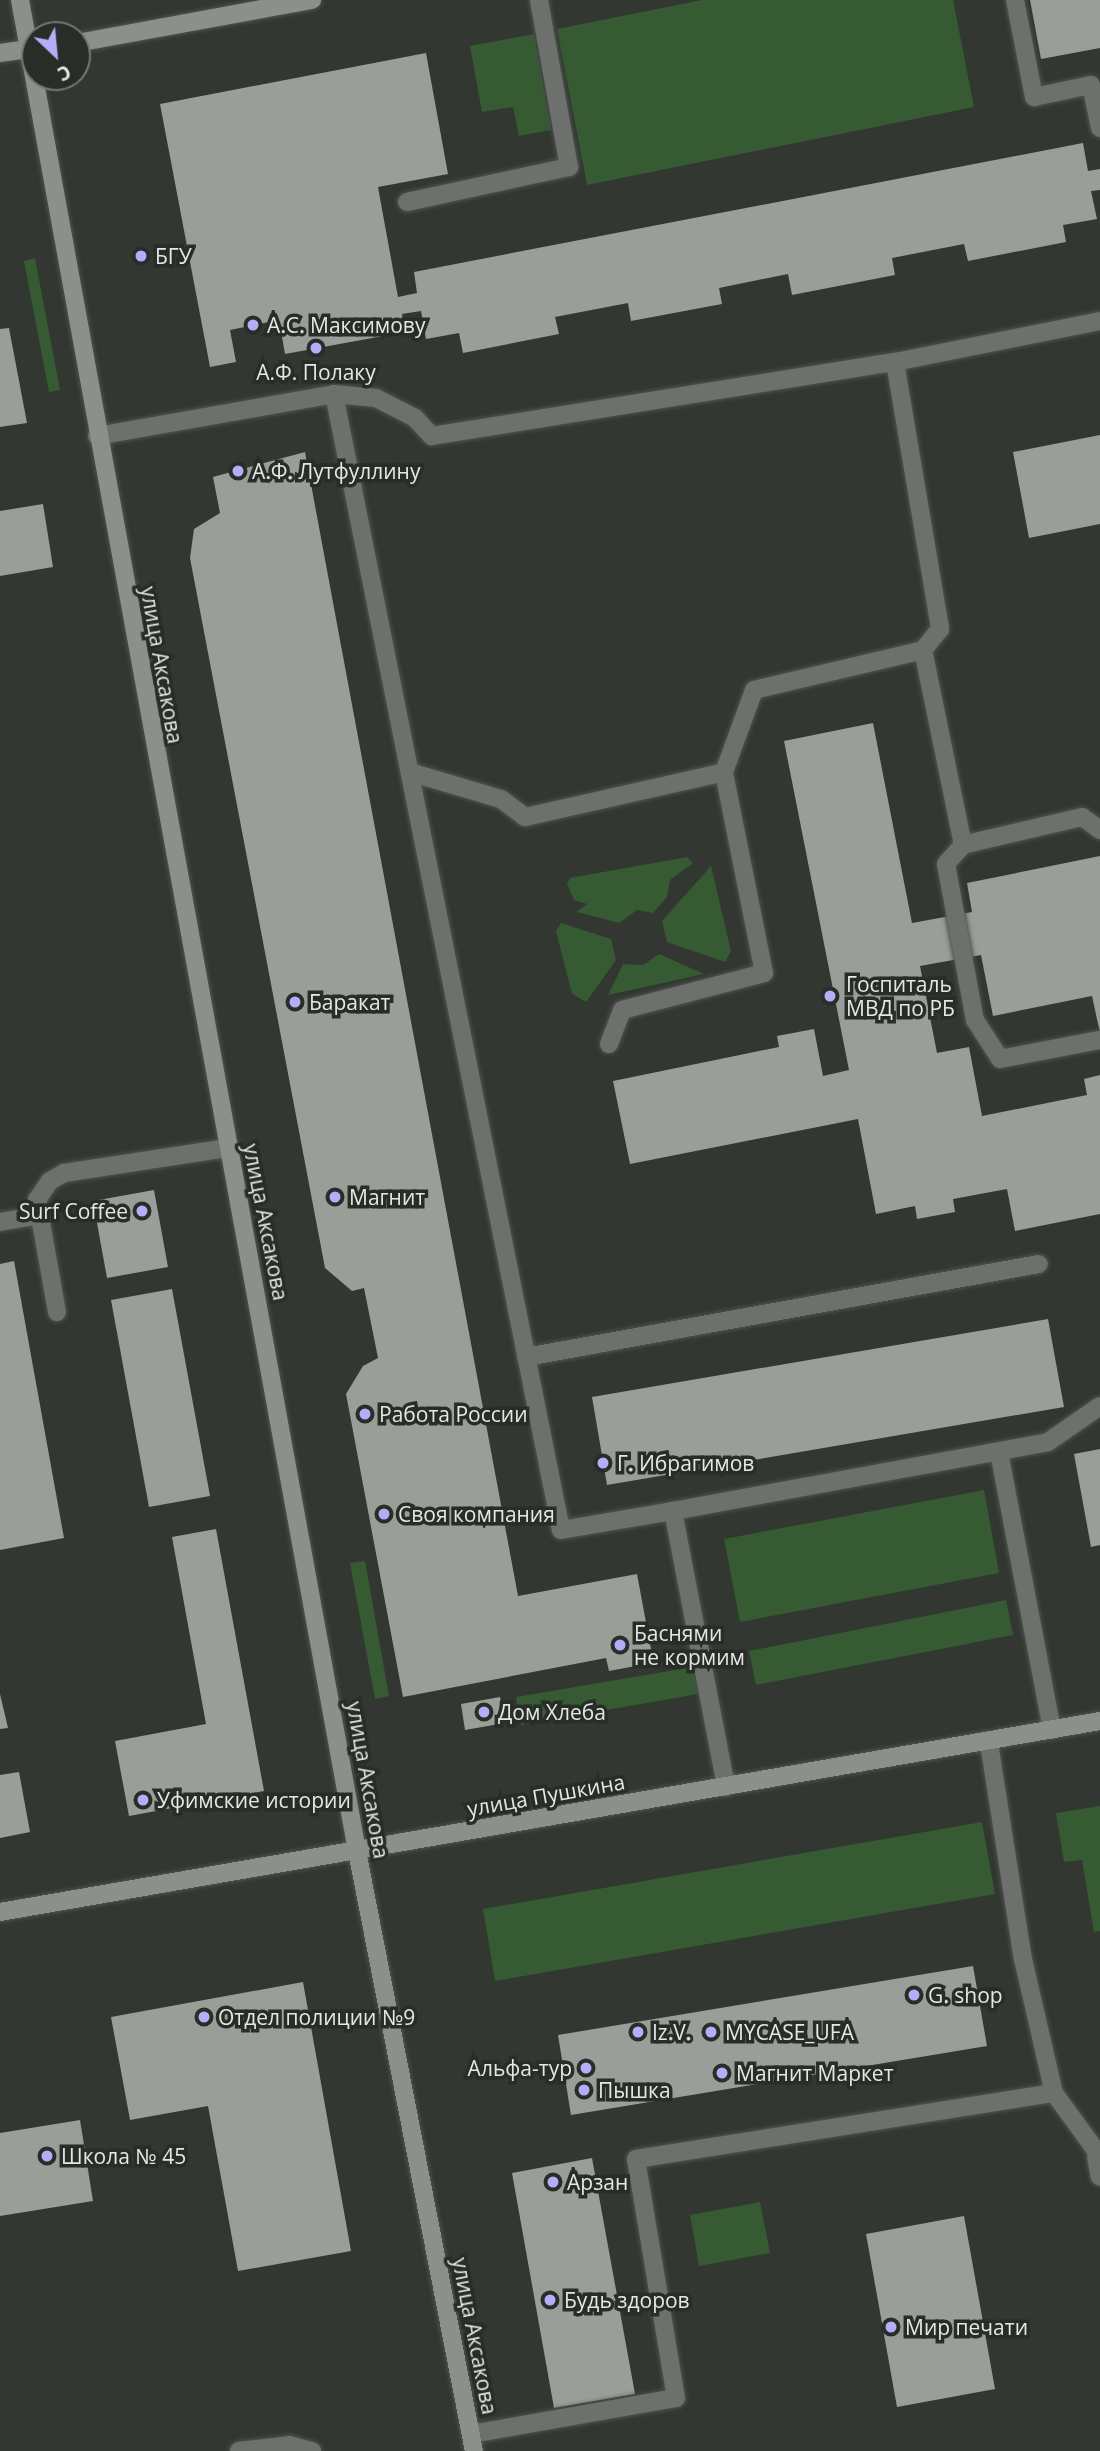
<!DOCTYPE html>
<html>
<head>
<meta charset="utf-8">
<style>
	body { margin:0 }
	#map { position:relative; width:1100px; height:2451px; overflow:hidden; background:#323731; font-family:"Open Sans",sans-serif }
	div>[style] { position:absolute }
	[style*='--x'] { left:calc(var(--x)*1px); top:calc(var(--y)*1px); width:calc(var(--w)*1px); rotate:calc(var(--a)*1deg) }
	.green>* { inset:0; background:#365a32 }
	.building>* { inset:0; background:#999f98 }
	.roads { filter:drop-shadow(0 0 2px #4e534d) drop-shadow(0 0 2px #4e534d) }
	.lane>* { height:18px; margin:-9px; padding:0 9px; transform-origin:9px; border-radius:9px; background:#6d706d }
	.secondary>* { height:18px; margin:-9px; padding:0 9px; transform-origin:9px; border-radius:9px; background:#8c908c }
	.dots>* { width:19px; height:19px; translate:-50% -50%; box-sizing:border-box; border:4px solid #282d27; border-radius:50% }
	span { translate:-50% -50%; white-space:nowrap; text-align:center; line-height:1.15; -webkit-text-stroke:7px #282d27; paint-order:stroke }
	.poi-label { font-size:21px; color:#e4e7e3 }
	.left { translate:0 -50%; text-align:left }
	.right { translate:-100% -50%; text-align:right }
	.street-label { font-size:21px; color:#e4e7e3 }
	.north { position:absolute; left:21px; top:21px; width:70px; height:70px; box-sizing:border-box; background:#282d27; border:2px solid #737772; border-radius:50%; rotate:154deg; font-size:19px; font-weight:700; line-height:28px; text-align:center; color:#e4e7e3 }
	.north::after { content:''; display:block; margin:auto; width:24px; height:32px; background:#b8abf7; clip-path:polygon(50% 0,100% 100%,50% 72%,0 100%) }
</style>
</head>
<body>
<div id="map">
	<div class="green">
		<i style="clip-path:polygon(702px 0,953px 0,974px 107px,587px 185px,557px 29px)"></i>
		<i style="clip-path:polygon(534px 34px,551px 130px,519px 136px,513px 107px,482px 112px,470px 46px)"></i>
		<i style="clip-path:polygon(35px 258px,60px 390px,49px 392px,24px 261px)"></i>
		<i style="clip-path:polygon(687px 857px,693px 863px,670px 880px,667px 897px,653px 913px,637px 910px,619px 923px,577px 912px,587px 904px,574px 900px,567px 884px,570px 878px)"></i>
		<i style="clip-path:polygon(711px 866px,731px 951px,725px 962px,667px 942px,662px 921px)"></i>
		<i style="clip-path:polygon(561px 923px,611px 939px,616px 960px,586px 1002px,572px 994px,556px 931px)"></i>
		<i style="clip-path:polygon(659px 954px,704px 974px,608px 995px,623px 964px,643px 965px)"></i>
		<i style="clip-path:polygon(984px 1490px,999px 1573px,740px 1622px,724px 1539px)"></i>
		<i style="clip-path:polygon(365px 1561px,389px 1696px,375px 1699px,350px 1563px)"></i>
		<i style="clip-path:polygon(1006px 1600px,1013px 1635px,756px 1685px,749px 1651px)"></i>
		<i style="clip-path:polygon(693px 1667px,698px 1694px,521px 1725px,516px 1697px)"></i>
		<i style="clip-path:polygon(1100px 1806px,1100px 1931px,1094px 1932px,1082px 1860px,1064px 1862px,1056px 1813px)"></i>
		<i style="clip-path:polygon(982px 1822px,995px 1894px,495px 1981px,483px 1909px)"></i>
		<i style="clip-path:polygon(760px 2202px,770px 2253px,699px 2266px,690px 2215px)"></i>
	</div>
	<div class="building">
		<i style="clip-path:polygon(1030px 0,1100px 0,1100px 48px,1041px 59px)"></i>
		<i style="clip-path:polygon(426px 53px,448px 174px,378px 187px,398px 297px,417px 293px,414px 272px,1083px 143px,1088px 171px,1100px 169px,1100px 190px,1091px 191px,1097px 219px,1063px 225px,1066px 242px,968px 261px,964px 244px,892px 258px,895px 275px,792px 295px,788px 274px,719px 288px,722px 304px,631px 321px,628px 303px,555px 317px,559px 334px,463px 353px,459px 333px,426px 339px,421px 311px,402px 314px,405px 332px,285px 354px,279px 320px,230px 330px,236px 362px,210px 367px,160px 104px)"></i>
		<i style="clip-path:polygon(9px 328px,27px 423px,0 427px,0 329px)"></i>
		<i style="clip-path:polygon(1100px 435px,1100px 524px,1029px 538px,1013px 452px)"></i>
		<i style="clip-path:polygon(305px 452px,518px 1596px,637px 1574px,651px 1649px,638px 1652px,641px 1665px,609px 1671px,606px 1658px,403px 1697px,346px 1394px,363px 1366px,378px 1358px,364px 1288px,352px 1291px,325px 1268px,190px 558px,194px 529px,220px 513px,213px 477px)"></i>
		<i style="clip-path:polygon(43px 504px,53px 567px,0 576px,0 511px)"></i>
		<i style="clip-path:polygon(873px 723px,912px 923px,972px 912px,967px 883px,1100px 856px,1100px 1033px,1092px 996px,993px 1016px,981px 955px,920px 966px,937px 1053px,969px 1047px,982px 1116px,1087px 1095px,1084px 1079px,1100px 1075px,1100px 1214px,1015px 1231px,1007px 1189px,953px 1199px,955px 1212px,917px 1219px,915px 1206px,876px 1214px,858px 1119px,630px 1164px,613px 1081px,779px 1047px,777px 1036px,814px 1029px,823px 1076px,849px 1070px,784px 741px)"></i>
		<i style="clip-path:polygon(154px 1190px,168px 1267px,107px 1278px,93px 1201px)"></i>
		<i style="clip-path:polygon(14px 1261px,64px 1538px,0 1550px,0 1264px)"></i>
		<i style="clip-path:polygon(172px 1289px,210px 1496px,149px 1507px,111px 1300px)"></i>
		<i style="clip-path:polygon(1048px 1319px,1064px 1407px,607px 1485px,592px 1397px)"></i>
		<i style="clip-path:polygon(1100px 1449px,1100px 1545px,1091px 1547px,1074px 1454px)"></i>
		<i style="clip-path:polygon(216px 1529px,264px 1791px,129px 1816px,115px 1741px,206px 1724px,172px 1537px)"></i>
		<i style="clip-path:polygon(0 1694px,8px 1728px,0 1729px)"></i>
		<i style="clip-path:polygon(500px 1697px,505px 1723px,465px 1730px,461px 1704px)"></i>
		<i style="clip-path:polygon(19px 1772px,30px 1832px,0 1838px,0 1775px)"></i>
		<i style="clip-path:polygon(973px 1966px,987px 2046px,571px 2115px,558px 2035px)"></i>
		<i style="clip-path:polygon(303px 1982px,351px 2251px,238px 2271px,208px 2106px,130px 2120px,111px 2017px)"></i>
		<i style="clip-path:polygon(80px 2120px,93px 2201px,0 2216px,0 2133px)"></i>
		<i style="clip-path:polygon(592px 2158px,635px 2394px,554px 2408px,512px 2173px)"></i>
		<i style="clip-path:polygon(964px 2216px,995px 2389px,897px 2407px,866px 2234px)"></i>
	</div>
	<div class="roads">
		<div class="lane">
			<i style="--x:1015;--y:0;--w:99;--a:78.9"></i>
			<i style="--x:1034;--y:97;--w:58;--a:-11.9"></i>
			<i style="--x:1091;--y:85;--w:44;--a:78.2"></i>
			<i style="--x:407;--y:202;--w:166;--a:-12.2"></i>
			<i style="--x:569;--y:167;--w:170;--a:-100.2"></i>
			<i style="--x:895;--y:362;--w:271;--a:80.4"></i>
			<i style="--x:940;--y:629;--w:27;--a:129"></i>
			<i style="--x:923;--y:650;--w:199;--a:78.4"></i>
			<i style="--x:334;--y:394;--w:1158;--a:78.7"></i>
			<i style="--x:561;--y:1530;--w:114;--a:-9.6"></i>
			<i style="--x:673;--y:1511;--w:281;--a:79.1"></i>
			<i style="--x:97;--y:436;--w:241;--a:-10"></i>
			<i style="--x:334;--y:394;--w:42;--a:5.4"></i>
			<i style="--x:376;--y:398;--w:44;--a:27.1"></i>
			<i style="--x:415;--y:418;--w:25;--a:47"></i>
			<i style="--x:432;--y:436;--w:469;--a:-9.1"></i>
			<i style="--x:895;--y:362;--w:209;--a:-11.3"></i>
			<i style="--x:413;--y:773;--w:92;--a:16.5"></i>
			<i style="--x:501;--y:799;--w:30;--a:37"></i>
			<i style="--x:525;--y:817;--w:204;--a:-12.7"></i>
			<i style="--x:1100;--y:830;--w:22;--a:-144"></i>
			<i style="--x:1082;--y:817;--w:122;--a:166.8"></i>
			<i style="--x:963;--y:845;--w:25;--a:132"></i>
			<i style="--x:946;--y:864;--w:159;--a:79.5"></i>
			<i style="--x:975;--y:1020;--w:46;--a:57.3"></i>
			<i style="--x:1000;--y:1059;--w:102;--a:-10.8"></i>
			<i style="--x:609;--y:1044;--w:36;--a:-69"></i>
			<i style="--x:622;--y:1010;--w:147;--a:-14.6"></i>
			<i style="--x:764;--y:973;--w:205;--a:-101.3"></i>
			<i style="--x:724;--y:772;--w:87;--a:-69.9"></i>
			<i style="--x:754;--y:690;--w:174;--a:-13.3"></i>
			<i style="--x:0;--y:1222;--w:41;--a:-9.9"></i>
			<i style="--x:57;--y:1312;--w:114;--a:-100.1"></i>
			<i style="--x:37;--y:1200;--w:23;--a:-56"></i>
			<i style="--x:50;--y:1181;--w:16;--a:-30"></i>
			<i style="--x:64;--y:1173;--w:166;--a:-8.7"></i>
			<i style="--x:526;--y:1357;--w:521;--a:-10.28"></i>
			<i style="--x:999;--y:1452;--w:283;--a:79.2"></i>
			<i style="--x:673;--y:1511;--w:381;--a:-10.4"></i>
			<i style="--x:1048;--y:1442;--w:63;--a:-34.7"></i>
			<i style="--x:989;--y:1743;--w:219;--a:81.1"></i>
			<i style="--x:1023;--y:1959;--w:138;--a:77"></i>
			<i style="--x:1096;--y:2157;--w:20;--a:79"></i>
			<i style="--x:471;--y:2434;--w:208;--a:-10"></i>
			<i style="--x:676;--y:2398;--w:242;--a:-99.5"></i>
			<i style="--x:636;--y:2159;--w:423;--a:-9"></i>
			<i style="--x:1054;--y:2093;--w:78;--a:53.9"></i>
			<i style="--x:239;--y:2451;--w:50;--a:-6.8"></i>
			<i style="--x:289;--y:2445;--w:24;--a:15"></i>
		</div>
		<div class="secondary">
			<i style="--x:20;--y:0;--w:1881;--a:79.68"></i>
			<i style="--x:357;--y:1851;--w:611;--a:78.97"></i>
			<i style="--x:77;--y:43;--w:239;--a:-10.4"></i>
			<i style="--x:0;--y:53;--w:35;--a:-8"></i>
			<i style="--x:0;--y:1912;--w:1116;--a:-9.85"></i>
		</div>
	</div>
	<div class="dots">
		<i style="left:141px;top:256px;background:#b8abf7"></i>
		<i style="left:253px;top:325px;background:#b8abf7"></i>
		<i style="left:316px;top:348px;background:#b8abf7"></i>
		<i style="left:238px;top:471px;background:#b8abf7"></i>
		<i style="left:830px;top:996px;background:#b8abf7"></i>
		<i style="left:295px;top:1002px;background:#b8abf7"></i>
		<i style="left:335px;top:1197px;background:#b8abf7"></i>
		<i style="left:142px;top:1211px;background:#b8abf7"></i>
		<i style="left:365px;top:1414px;background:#b8abf7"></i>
		<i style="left:603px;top:1463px;background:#b8abf7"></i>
		<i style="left:384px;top:1514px;background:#b8abf7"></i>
		<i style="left:620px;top:1645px;background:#b8abf7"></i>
		<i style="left:484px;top:1712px;background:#b8abf7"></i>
		<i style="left:143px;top:1800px;background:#b8abf7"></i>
		<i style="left:914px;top:1995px;background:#b8abf7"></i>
		<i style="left:204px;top:2017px;background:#b8abf7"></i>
		<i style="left:638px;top:2032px;background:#b8abf7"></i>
		<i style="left:711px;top:2032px;background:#b8abf7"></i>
		<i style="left:586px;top:2068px;background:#b8abf7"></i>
		<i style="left:722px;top:2073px;background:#b8abf7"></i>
		<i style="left:584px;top:2090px;background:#b8abf7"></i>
		<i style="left:47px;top:2156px;background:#b8abf7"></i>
		<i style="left:553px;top:2182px;background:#b8abf7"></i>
		<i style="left:550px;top:2300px;background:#b8abf7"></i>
		<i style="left:891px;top:2327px;background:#b8abf7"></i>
	</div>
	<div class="poi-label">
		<span class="left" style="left:155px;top:256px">БГУ</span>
		<span class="left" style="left:267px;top:325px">А.С. Максимову</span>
		<span style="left:316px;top:372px">А.Ф. Полаку</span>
		<span class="left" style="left:252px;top:471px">А.Ф. Лутфуллину</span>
		<span class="left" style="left:846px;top:996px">Госпиталь<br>МВД по РБ</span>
		<span class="left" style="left:309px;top:1002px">Баракат</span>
		<span class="left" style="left:349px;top:1197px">Магнит</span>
		<span class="right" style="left:128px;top:1211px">Surf Coffee</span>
		<span class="left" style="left:379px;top:1414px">Работа России</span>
		<span class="left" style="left:617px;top:1463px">Г. Ибрагимов</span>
		<span class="left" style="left:398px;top:1514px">Своя компания</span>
		<span class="left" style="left:634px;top:1645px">Баснями<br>не кормим</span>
		<span class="left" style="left:498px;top:1712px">Дом Хлеба</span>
		<span class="left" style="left:157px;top:1800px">Уфимские истории</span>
		<span class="left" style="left:928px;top:1995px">G. shop</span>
		<span class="left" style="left:218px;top:2017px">Отдел полиции №9</span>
		<span class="left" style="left:652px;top:2032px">Iz.V.</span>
		<span class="left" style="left:725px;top:2032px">MYCASE_UFA</span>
		<span class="right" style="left:572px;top:2068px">Альфа-тур</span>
		<span class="left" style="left:736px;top:2073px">Магнит Маркет</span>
		<span class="left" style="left:598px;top:2090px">Пышка</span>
		<span class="left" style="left:61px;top:2156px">Школа № 45</span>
		<span class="left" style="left:567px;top:2182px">Арзан</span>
		<span class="left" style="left:564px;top:2300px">Будь здоров</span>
		<span class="left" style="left:905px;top:2327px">Мир печати</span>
	</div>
	<div class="street-label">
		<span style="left:162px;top:665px;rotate:80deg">улица Аксакова</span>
		<span style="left:266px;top:1222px;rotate:79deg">улица Аксакова</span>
		<span style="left:368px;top:1780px;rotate:80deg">улица Аксакова</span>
		<span style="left:546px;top:1795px;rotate:-10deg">улица Пушкина</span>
		<span style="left:475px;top:2336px;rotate:79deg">улица Аксакова</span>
	</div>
	<div class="north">С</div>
</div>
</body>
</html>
